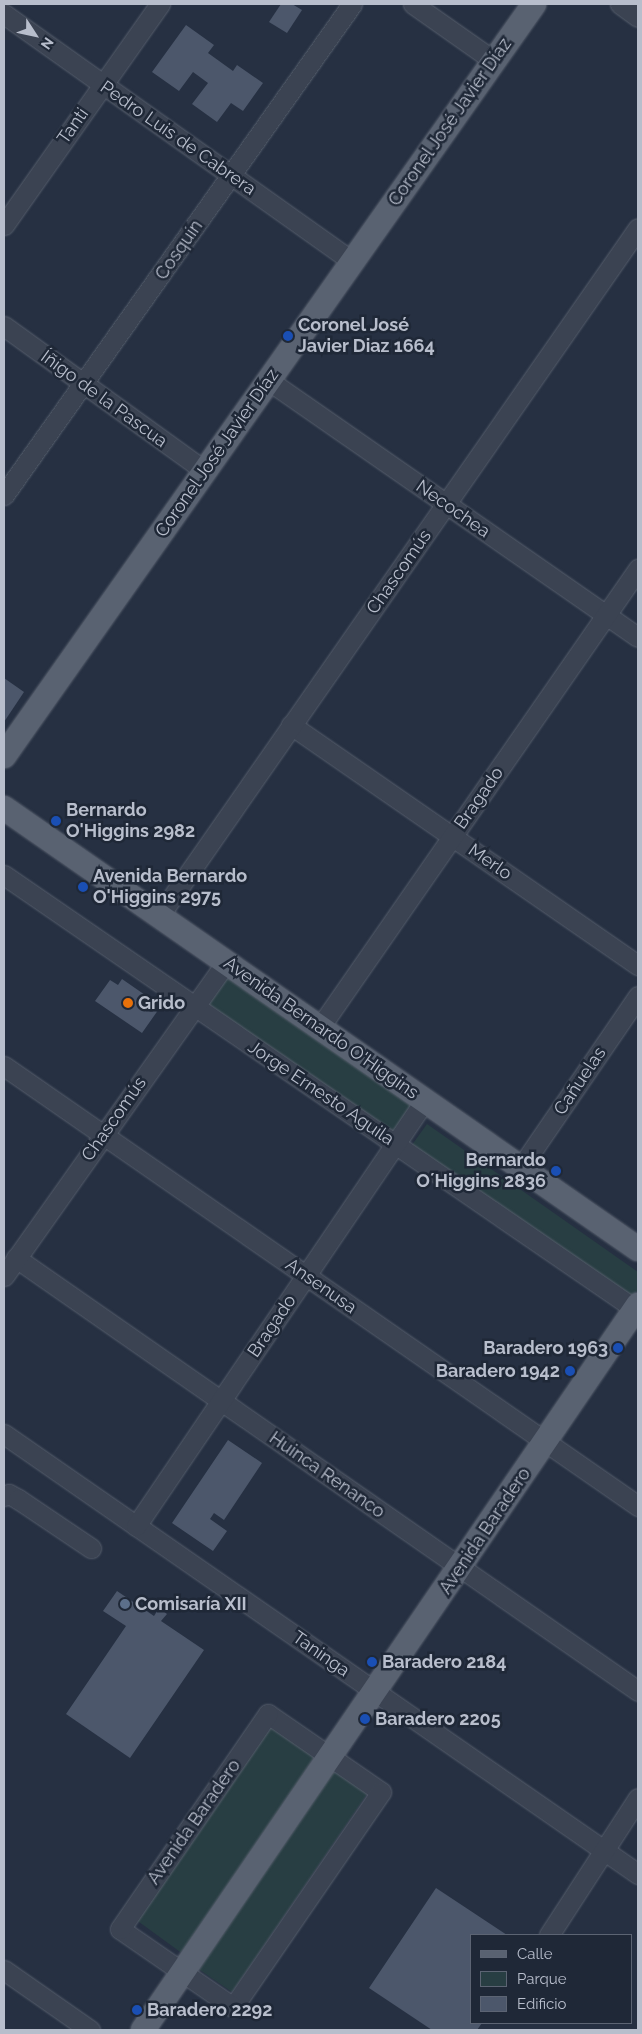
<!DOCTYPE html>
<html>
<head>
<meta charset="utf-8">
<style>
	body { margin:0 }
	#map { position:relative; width:642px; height:2034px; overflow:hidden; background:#263042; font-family:Raleway,sans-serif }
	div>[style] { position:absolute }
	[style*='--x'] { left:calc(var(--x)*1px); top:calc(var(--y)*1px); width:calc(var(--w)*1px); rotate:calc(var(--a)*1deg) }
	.green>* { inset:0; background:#283e43 }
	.building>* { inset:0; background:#4c576b }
	.roads { filter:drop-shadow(0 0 1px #565e6c) drop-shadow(0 0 1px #565e6c) }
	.minor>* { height:19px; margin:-9.5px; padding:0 9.5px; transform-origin:9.5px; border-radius:9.5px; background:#3b4352 }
	.major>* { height:24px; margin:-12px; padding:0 12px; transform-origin:12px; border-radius:12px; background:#596271 }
	.dots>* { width:14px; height:14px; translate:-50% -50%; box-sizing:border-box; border:2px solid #1f2837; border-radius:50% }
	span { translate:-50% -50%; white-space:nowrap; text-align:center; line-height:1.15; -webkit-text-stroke:5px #1f2837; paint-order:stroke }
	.street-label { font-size:18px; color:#b8becc }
	.poi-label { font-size:18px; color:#b8becc; font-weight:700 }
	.left { translate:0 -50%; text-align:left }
	.right { translate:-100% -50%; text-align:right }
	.frame { position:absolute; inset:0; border:5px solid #b8becc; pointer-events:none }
	.legend { position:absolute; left:470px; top:1934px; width:162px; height:90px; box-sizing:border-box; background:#1f2837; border:1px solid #5c6473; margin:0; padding:6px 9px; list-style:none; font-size:15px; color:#b8becc }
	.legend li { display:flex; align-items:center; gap:10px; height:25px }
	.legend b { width:25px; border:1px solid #5c6473 }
	.north { position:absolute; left:10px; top:10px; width:50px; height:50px; -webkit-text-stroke:4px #1f2837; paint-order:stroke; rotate:125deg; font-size:14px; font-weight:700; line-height:20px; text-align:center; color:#b8becc }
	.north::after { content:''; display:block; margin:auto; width:18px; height:22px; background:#b8becc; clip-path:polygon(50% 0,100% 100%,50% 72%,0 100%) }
</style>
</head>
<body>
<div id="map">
	<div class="green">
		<i style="clip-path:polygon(224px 971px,415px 1107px,395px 1136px,202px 1003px)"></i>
		<i style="clip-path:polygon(427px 1124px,638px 1272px,638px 1289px,629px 1303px,409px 1149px)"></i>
		<i style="clip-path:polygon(272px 1726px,320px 1760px,183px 1954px,135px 1919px)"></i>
		<i style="clip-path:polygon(333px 1767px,369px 1791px,232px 1992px,197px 1968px)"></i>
	</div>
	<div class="building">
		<i style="clip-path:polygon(281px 4px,292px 4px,302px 10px,287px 33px,269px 22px)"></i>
		<i style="clip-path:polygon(186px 25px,214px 45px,208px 53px,233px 71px,237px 65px,263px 83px,243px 111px,231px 103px,217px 122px,192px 104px,208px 83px,193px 72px,179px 91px,152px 72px)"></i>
		<i style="clip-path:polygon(4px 678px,24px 692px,4px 722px)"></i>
		<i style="clip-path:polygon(122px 979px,161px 1006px,142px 1033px,95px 1001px,110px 980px,118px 985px)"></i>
		<i style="clip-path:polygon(228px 1440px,262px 1463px,224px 1520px,214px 1513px,210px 1519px,227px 1531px,213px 1551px,172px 1523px)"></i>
		<i style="clip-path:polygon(117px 1591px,154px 1616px,159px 1608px,167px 1614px,161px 1621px,204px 1650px,130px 1758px,66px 1714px,126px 1626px,103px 1611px)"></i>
		<i style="clip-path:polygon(436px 1888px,507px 1935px,471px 1935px,471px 2023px,482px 2023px,477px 2030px,432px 2030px,369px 1988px)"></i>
	</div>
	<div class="roads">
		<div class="minor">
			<i style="--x:413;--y:4;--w:99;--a:35.1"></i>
			<i style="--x:620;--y:4;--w:22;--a:36"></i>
			<i style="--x:4;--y:14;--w:427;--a:35.4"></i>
			<i style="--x:4;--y:225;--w:271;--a:-54.8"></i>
			<i style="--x:4;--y:326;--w:248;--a:35.8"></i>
			<i style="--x:268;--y:380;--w:450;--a:34.8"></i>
			<i style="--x:4;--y:495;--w:602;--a:-54.67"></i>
			<i style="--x:291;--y:725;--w:422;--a:34.7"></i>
			<i style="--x:4;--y:875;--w:769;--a:34.52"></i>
			<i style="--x:159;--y:916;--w:838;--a:-55.15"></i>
			<i style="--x:320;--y:1027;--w:558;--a:-55.23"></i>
			<i style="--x:4;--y:1066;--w:772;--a:34.76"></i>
			<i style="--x:521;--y:1167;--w:207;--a:-55.6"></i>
			<i style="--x:16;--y:1258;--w:758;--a:34.84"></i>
			<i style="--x:4;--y:1276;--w:385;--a:-54.7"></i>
			<i style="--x:4;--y:1434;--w:772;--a:34.76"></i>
			<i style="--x:4;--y:1496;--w:5;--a:-22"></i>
			<i style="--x:9;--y:1494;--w:10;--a:29"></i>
			<i style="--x:18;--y:1499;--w:88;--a:33.9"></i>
			<i style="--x:136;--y:1526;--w:515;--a:-55.85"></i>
			<i style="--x:268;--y:1714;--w:137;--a:34.6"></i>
			<i style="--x:381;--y:1792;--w:261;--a:124.5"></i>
			<i style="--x:233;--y:2007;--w:137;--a:-145.4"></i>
			<i style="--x:120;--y:1929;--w:261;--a:-55.5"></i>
			<i style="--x:549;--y:1935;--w:163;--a:-57"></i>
			<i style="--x:4;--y:1970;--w:105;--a:34.9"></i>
		</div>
		<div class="major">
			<i style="--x:4;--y:756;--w:920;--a:-54.82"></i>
			<i style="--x:4;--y:808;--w:772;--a:34.82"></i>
			<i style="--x:143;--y:2030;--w:878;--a:-55.68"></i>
		</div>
	</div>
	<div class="dots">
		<i style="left:288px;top:336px;background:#1a4fb4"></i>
		<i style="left:56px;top:821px;background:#1a4fb4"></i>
		<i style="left:83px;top:887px;background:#1a4fb4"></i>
		<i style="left:128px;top:1003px;background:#e8710a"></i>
		<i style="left:556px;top:1171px;background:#1a4fb4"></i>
		<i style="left:618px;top:1348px;background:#1a4fb4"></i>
		<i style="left:570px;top:1371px;background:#1a4fb4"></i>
		<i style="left:125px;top:1604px;background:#5c6f8a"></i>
		<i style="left:372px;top:1662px;background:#1a4fb4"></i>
		<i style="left:365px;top:1719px;background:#1a4fb4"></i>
		<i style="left:137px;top:2010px;background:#1a4fb4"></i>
	</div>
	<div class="street-label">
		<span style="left:450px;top:122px;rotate:-55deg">Coronel José Javier Díaz</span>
		<span style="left:73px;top:126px;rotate:-55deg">Tanti</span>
		<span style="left:178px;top:138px;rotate:35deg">Pedro Luis de Cabrera</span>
		<span style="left:179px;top:250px;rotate:-55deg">Cosquín</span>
		<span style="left:104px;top:399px;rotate:36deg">Íñigo de la Pascua</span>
		<span style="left:217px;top:453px;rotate:-55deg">Coronel José Javier Díaz</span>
		<span style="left:453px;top:509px;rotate:35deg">Necochea</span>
		<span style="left:399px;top:572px;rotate:-55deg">Chascomús</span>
		<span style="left:479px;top:798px;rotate:-55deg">Bragado</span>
		<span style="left:490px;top:862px;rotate:35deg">Merlo</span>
		<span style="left:321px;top:1028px;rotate:35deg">Avenida Bernardo O'Higgins</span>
		<span style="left:580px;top:1081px;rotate:-56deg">Cañuelas</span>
		<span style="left:321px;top:1093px;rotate:34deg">Jorge Ernesto Aguila</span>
		<span style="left:114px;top:1119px;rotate:-55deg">Chascomús</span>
		<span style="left:321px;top:1286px;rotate:35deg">Ansenusa</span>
		<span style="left:272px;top:1326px;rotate:-56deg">Bragado</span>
		<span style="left:327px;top:1475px;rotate:35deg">Huinca Renanco</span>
		<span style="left:485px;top:1531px;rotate:-56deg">Avenida Baradero</span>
		<span style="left:321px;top:1654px;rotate:35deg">Taninga</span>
		<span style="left:194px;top:1822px;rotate:-55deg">Avenida Baradero</span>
	</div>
	<div class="poi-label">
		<span class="left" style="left:298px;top:336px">Coronel José<br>Javier Diaz 1664</span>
		<span class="left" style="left:66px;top:821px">Bernardo<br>O'Higgins 2982</span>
		<span class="left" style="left:93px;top:887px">Avenida Bernardo<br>O'Higgins 2975</span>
		<span class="left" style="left:138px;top:1003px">Grido</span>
		<span class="right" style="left:546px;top:1171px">Bernardo<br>O´Higgins 2836</span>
		<span class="right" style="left:608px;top:1348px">Baradero 1963</span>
		<span class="right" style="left:560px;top:1371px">Baradero 1942</span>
		<span class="left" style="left:135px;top:1604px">Comisaría XII</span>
		<span class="left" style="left:382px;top:1662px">Baradero 2184</span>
		<span class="left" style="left:375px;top:1719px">Baradero 2205</span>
		<span class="left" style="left:147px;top:2010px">Baradero 2292</span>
	</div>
	<div class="frame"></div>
	<ul class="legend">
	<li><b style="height:6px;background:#596271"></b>Calle</li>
	<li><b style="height:14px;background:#283e43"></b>Parque</li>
	<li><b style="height:14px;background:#4c576b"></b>Edificio</li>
	</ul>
	<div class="north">N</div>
</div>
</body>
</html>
